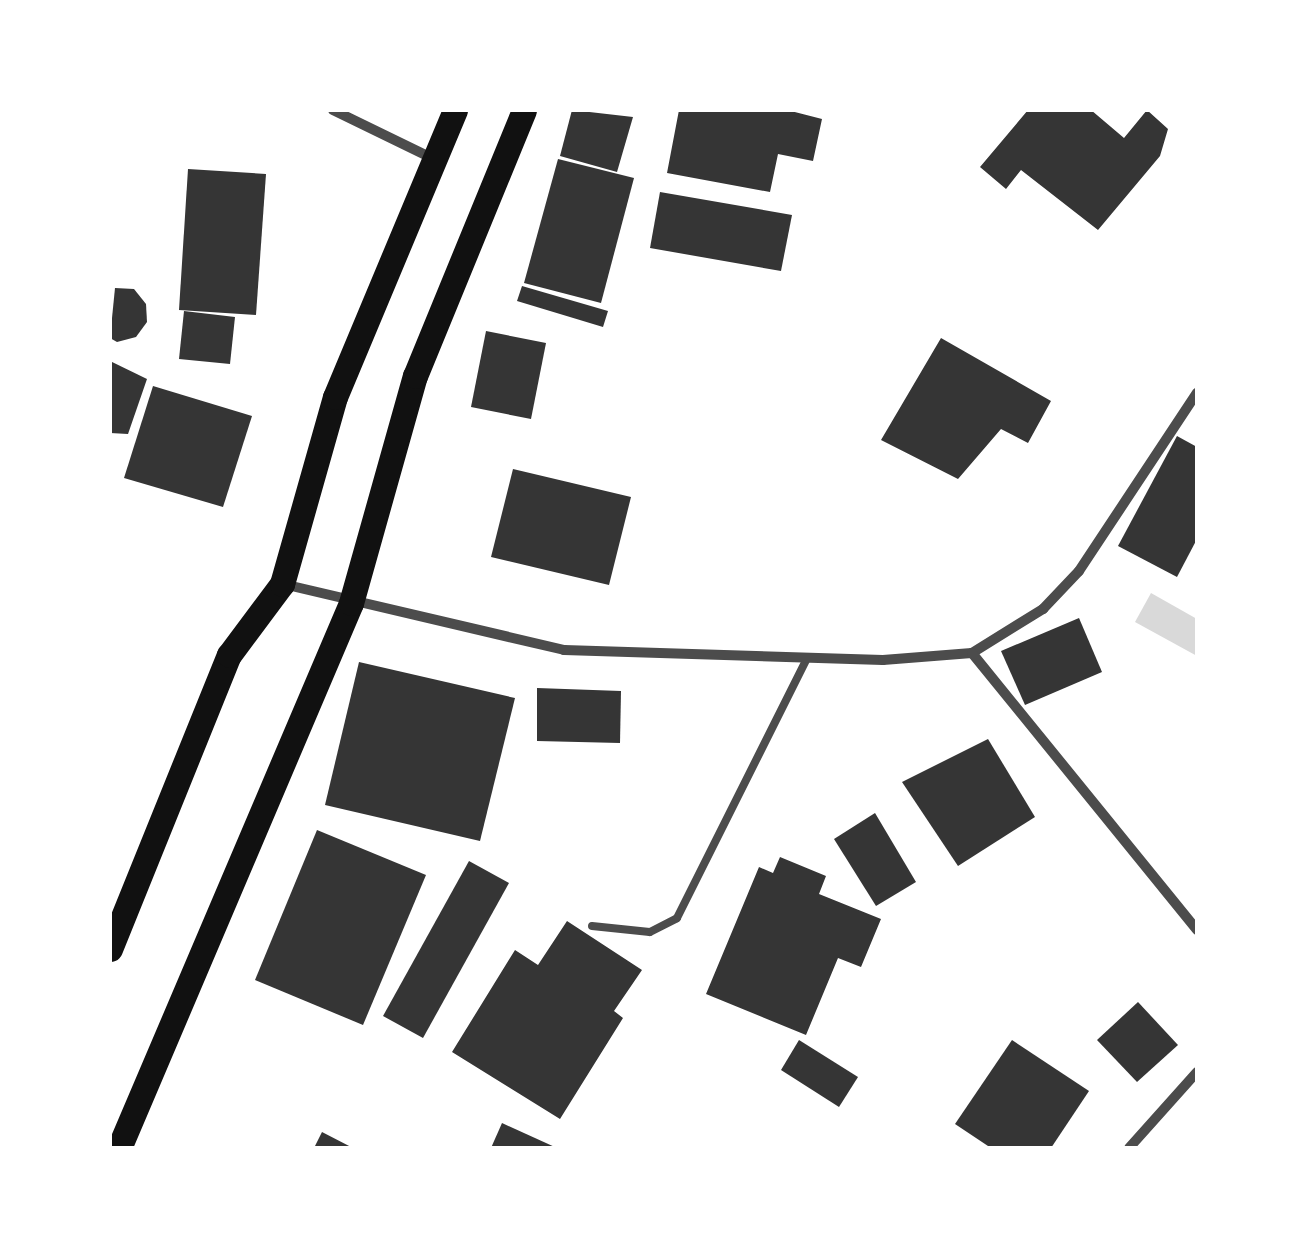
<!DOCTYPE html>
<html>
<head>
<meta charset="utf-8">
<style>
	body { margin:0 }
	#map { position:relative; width:1307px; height:1258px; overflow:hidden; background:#fff; font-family:Spectral,serif }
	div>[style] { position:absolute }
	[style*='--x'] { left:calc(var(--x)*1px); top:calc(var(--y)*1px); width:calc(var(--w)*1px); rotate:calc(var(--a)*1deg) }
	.water>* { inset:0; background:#d9d9d9 }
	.building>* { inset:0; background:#353535 }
	.service>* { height:8px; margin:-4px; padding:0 4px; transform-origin:4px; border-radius:4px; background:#4c4c4c }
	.minor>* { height:10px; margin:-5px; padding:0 5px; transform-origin:5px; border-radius:5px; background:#4c4c4c }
	.primary>* { height:25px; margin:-12.5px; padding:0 12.5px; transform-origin:12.5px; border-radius:12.5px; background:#111 }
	span { translate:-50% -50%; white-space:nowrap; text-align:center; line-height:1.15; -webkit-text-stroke:9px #fff; paint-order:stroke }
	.frame { position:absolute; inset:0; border:112px solid #fff; pointer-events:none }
</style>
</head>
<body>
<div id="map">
	<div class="water">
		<i style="clip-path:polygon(1151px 593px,1197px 619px,1197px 656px,1135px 622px)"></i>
	</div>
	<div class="building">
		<i style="clip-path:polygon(572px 110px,633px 117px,617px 172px,560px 156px)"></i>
		<i style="clip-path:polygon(679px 110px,787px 110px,822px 119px,813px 161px,778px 154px,770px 192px,667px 173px)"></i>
		<i style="clip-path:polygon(1028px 110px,1091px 110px,1124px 138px,1147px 110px,1168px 129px,1160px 156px,1098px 230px,1021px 170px,1006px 189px,980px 167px)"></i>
		<i style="clip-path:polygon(558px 159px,634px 178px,601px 303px,524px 283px)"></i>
		<i style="clip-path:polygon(188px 169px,266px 174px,256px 315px,179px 310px)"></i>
		<i style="clip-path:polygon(660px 192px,792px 215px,781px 271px,650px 248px)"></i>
		<i style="clip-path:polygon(522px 286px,608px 311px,603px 327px,517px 301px)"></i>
		<i style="clip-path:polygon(115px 288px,134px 289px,146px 304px,147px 322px,136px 337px,117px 342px,110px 338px)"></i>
		<i style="clip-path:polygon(184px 311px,235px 317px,230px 364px,179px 359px)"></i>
		<i style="clip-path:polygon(486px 331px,546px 343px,531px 419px,471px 407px)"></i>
		<i style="clip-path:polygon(941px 338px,1051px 401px,1028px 443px,1001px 429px,958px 479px,881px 440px)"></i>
		<i style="clip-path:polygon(110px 361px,147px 379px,128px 434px,110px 433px)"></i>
		<i style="clip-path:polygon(153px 386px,252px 416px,223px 507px,124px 478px)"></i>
		<i style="clip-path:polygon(1177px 436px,1197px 447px,1197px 539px,1177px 577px,1118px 546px)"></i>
		<i style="clip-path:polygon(513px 469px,631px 497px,609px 585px,491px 557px)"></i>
		<i style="clip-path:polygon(1079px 618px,1102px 672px,1025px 705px,1001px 651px)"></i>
		<i style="clip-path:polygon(359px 662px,515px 698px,480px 841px,325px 805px)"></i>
		<i style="clip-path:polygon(537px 688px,621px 691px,620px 743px,537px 741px)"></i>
		<i style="clip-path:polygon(988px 739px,1035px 817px,958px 866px,902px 782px)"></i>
		<i style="clip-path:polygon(875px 813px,916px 882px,876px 906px,834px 839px)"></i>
		<i style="clip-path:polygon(317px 830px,426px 875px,363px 1025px,255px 980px)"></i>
		<i style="clip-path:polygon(780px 857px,826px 876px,819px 894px,881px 919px,861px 967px,838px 958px,806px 1035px,706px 994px,759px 867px,773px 873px)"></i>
		<i style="clip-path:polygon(469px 861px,509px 883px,423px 1038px,383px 1016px)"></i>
		<i style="clip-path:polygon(567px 921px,642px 970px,614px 1011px,623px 1018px,560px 1119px,452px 1052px,515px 950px,538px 965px)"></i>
		<i style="clip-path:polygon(1138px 1002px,1178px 1045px,1137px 1082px,1097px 1040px)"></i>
		<i style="clip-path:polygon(799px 1040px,858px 1077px,839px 1107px,781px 1070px)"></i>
		<i style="clip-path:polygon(1012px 1040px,1089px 1091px,1051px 1148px,991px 1148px,955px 1124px)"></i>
		<i style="clip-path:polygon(502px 1123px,557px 1148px,491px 1148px)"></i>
		<i style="clip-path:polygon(322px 1132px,353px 1148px,314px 1148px)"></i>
	</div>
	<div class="service">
		<i style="--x:592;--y:926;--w:58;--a:5.9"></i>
		<i style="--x:650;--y:932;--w:30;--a:-27"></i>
		<i style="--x:677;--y:918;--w:291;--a:-63.4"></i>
	</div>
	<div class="minor">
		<i style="--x:333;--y:110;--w:112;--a:25.9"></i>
		<i style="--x:283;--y:584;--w:289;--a:13.2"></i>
		<i style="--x:564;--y:650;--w:319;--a:1.8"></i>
		<i style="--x:883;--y:660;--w:89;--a:-4.5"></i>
		<i style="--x:972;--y:653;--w:84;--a:-31.8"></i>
		<i style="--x:1043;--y:609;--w:52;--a:-46.5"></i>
		<i style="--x:1079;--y:571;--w:214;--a:-56.5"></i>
		<i style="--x:972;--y:653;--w:357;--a:50.9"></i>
		<i style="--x:1129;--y:1148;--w:102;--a:-48.2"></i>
	</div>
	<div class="primary">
		<i style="--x:110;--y:949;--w:317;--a:-68"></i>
		<i style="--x:229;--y:655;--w:89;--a:-53.3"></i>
		<i style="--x:282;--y:584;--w:194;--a:-74.2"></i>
		<i style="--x:335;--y:397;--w:311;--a:-67.3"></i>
		<i style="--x:119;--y:1148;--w:592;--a:-66.94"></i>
		<i style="--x:351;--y:603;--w:236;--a:-74.3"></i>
		<i style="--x:415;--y:376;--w:287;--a:-67.7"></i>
	</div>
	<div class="frame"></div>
</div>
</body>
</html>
